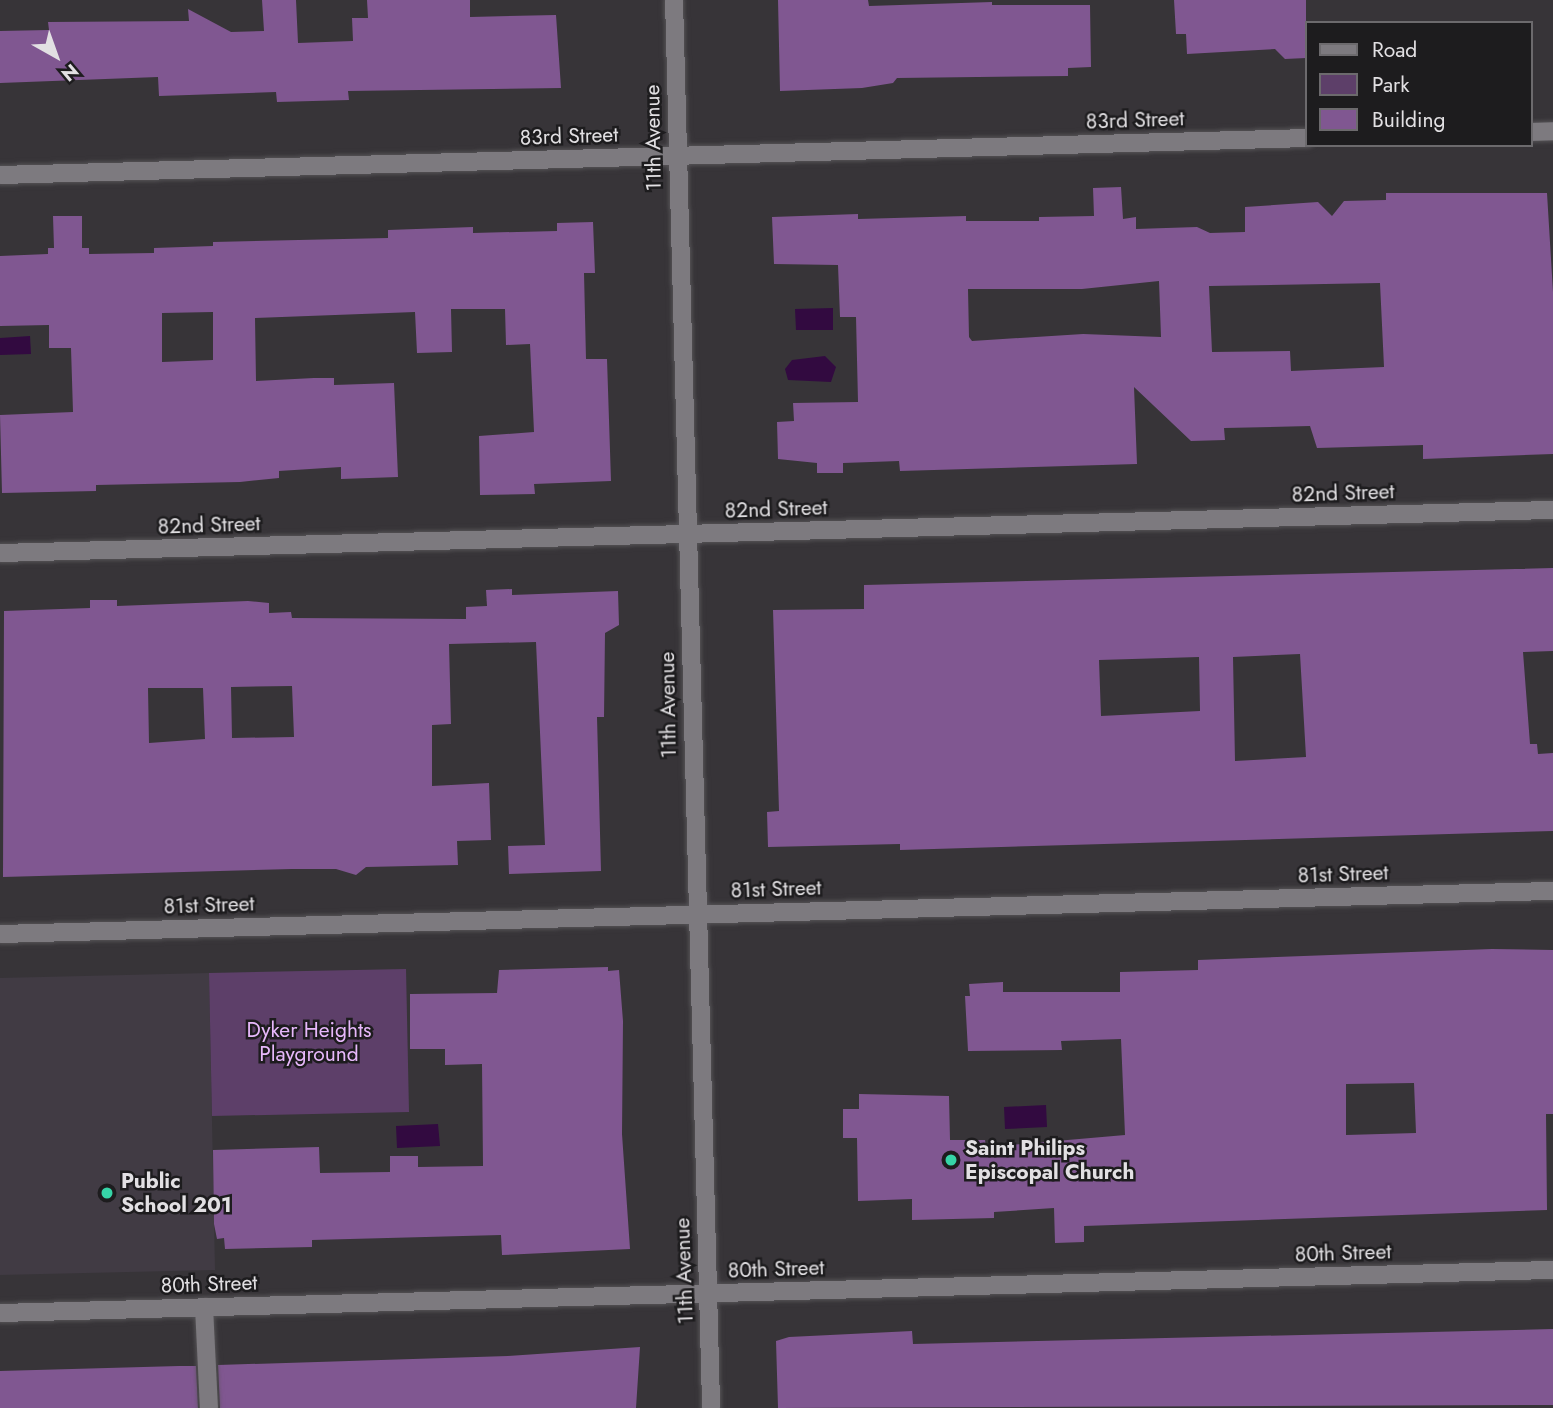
<!DOCTYPE html>
<html>
<head>
<meta charset="utf-8">
<style>
	body { margin:0 }
	#map { position:relative; width:1553px; height:1408px; overflow:hidden; background:#373438; font-family:Jost,sans-serif }
	div>[style] { position:absolute }
	[style*='--x'] { left:calc(var(--x)*1px); top:calc(var(--y)*1px); width:calc(var(--w)*1px); rotate:calc(var(--a)*1deg) }
	.built>* { inset:0; background:#413b44 }
	.green>* { inset:0; background:#5d3f69 }
	.water>* { inset:0; background:#320a40 }
	.building>* { inset:0; background:#805791 }
	.roads { filter:drop-shadow(0 0 2px #555356) drop-shadow(0 0 2px #555356) }
	.lane>* { height:18px; margin:-9px; padding:0 9px; transform-origin:9px; border-radius:9px; background:#7d7a7f }
	.street>* { height:18px; margin:-9px; padding:0 9px; transform-origin:9px; border-radius:9px; background:#7d7a7f }
	.dots>* { width:19px; height:19px; translate:-50% -50%; box-sizing:border-box; border:4px solid #1d1c1e; border-radius:50% }
	span { translate:-50% -50%; white-space:nowrap; text-align:center; line-height:1.15; -webkit-text-stroke:5px #1d1c1e; paint-order:stroke }
	.street-label { font-size:21px; color:#e2e0e3 }
	.park-label { font-size:21px; color:#e7b8fb }
	.poi-label { font-size:21px; color:#e2e0e3; font-weight:700 }
	.left { translate:0 -50%; text-align:left }
	.legend { position:absolute; left:1305px; top:21px; width:228px; height:126px; box-sizing:border-box; background:#1d1c1e; border:2px solid #6c6a6d; margin:0; padding:9px 12px; list-style:none; font-size:21px; color:#e2e0e3 }
	.legend li { display:flex; align-items:center; gap:14px; height:35px }
	.legend b { width:35px; border:2px solid #6c6a6d }
	.north { position:absolute; left:21px; top:21px; width:70px; height:70px; -webkit-text-stroke:5px #1d1c1e; paint-order:stroke; rotate:140deg; font-size:19px; font-weight:700; line-height:28px; text-align:center; color:#e2e0e3 }
	.north::after { content:''; display:block; margin:auto; width:24px; height:32px; background:#e2e0e3; clip-path:polygon(50% 0,100% 100%,50% 72%,0 100%) }
</style>
</head>
<body>
<div id="map">
	<div class="built">
		<i style="clip-path:polygon(209px 973px,215px 1270px,0 1275px,0 978px)"></i>
	</div>
	<div class="green">
		<i style="clip-path:polygon(406px 969px,409px 1112px,212px 1116px,209px 973px)"></i>
	</div>
	<div class="water">
		<i style="clip-path:polygon(833px 308px,833px 330px,796px 330px,795px 309px)"></i>
		<i style="clip-path:polygon(30px 336px,31px 354px,0 355px,0 338px)"></i>
		<i style="clip-path:polygon(825px 356px,836px 367px,831px 382px,788px 380px,785px 369px,792px 360px)"></i>
		<i style="clip-path:polygon(1046px 1105px,1047px 1127px,1005px 1129px,1004px 1107px)"></i>
		<i style="clip-path:polygon(438px 1124px,440px 1146px,397px 1148px,396px 1126px)"></i>
	</div>
	<div class="building">
		<i style="clip-path:polygon(262px 0,296px 0,298px 43px,353px 41px,352px 18px,368px 18px,367px 0,470px 0,470px 17px,556px 15px,561px 88px,348px 91px,349px 100px,277px 102px,276px 92px,159px 96px,158px 77px,0 83px,0 31px,49px 30px,48px 22px,189px 21px,188px 9px,231px 32px,264px 31px)"></i>
		<i style="clip-path:polygon(778px 0,868px 0,869px 6px,992px 2px,992px 5px,1090px 5px,1091px 67px,1068px 68px,1068px 76px,897px 78px,893px 83px,862px 88px,780px 91px)"></i>
		<i style="clip-path:polygon(1174px 0,1306px 0,1306px 58px,1285px 59px,1275px 49px,1187px 54px,1186px 34px,1176px 34px)"></i>
		<i style="clip-path:polygon(evenodd,1121px 187px,1123px 219px,1136px 217px,1136px 229px,1197px 227px,1210px 233px,1245px 232px,1245px 207px,1318px 202px,1332px 216px,1344px 201px,1386px 200px,1386px 193px,1547px 193px,1553px 292px,1553px 454px,1423px 459px,1423px 445px,1317px 448px,1310px 426px,1224px 428px,1225px 440px,1191px 441px,1134px 387px,1137px 464px,900px 471px,899px 461px,843px 463px,843px 473px,817px 473px,817px 463px,778px 459px,777px 422px,794px 421px,793px 403px,858px 402px,856px 317px,840px 317px,838px 265px,774px 264px,772px 217px,858px 214px,858px 219px,966px 216px,966px 221px,1039px 221px,1039px 217px,1094px 216px,1093px 188px,1121px 187px,1159px 281px,1161px 337px,1083px 334px,972px 341px,969px 337px,968px 289px,1082px 289px,1159px 281px,1121px 187px,1380px 283px,1384px 367px,1291px 371px,1290px 351px,1212px 352px,1209px 286px,1380px 283px)"></i>
		<i style="clip-path:polygon(evenodd,53px 216px,82px 216px,82px 248px,89px 248px,89px 254px,154px 253px,154px 248px,213px 246px,213px 242px,388px 238px,388px 230px,473px 227px,473px 233px,557px 231px,557px 223px,593px 222px,595px 273px,584px 273px,586px 359px,607px 359px,611px 481px,534px 484px,535px 494px,480px 495px,479px 436px,534px 432px,530px 344px,506px 345px,505px 309px,451px 309px,452px 352px,417px 353px,415px 312px,255px 318px,256px 381px,314px 378px,334px 378px,334px 385px,394px 383px,398px 477px,341px 479px,341px 467px,279px 471px,279px 478px,240px 482px,96px 485px,96px 491px,2px 493px,0 415px,73px 412px,71px 348px,49px 348px,49px 325px,0 326px,0 256px,48px 254px,48px 248px,54px 248px,53px 216px,213px 312px,213px 360px,162px 362px,162px 313px,213px 312px)"></i>
		<i style="clip-path:polygon(evenodd,1553px 568px,1553px 651px,1523px 652px,1530px 744px,1537px 744px,1538px 754px,1553px 753px,1553px 831px,900px 850px,900px 844px,768px 847px,767px 812px,779px 811px,773px 610px,864px 609px,864px 585px,1553px 568px,1300px 654px,1306px 757px,1235px 761px,1233px 657px,1300px 654px,1553px 568px,1199px 657px,1200px 711px,1101px 716px,1099px 660px,1199px 657px)"></i>
		<i style="clip-path:polygon(evenodd,512px 589px,512px 595px,618px 591px,619px 625px,605px 633px,604px 717px,597px 717px,601px 871px,509px 874px,508px 846px,545px 845px,536px 642px,449px 644px,451px 724px,432px 725px,432px 786px,489px 783px,491px 840px,457px 841px,458px 865px,366px 867px,356px 875px,336px 869px,292px 869px,3px 877px,4px 611px,90px 608px,90px 600px,117px 600px,117px 606px,248px 601px,269px 603px,269px 613px,291px 612px,292px 618px,466px 619px,466px 607px,487px 606px,486px 590px,512px 589px,292px 686px,294px 737px,232px 738px,231px 687px,292px 686px,512px 589px,148px 688px,203px 688px,205px 739px,149px 743px,148px 688px)"></i>
		<i style="clip-path:polygon(evenodd,1492px 949px,1553px 950px,1553px 1114px,1546px 1114px,1547px 1210px,1084px 1226px,1084px 1242px,1055px 1243px,1054px 1208px,994px 1212px,994px 1218px,912px 1220px,912px 1199px,858px 1201px,857px 1138px,843px 1138px,843px 1109px,859px 1109px,859px 1094px,949px 1096px,950px 1140px,985px 1140px,986px 1147px,1125px 1135px,1121px 1039px,1061px 1041px,1062px 1050px,968px 1051px,965px 996px,970px 996px,969px 984px,1003px 982px,1003px 992px,1120px 992px,1120px 972px,1198px 970px,1198px 960px,1492px 949px,1414px 1083px,1416px 1133px,1346px 1135px,1346px 1084px,1414px 1083px)"></i>
		<i style="clip-path:polygon(608px 967px,608px 971px,619px 970px,623px 1021px,622px 1134px,630px 1249px,502px 1255px,501px 1235px,312px 1240px,312px 1247px,225px 1249px,224px 1238px,217px 1239px,214px 1224px,213px 1150px,319px 1147px,320px 1173px,390px 1172px,390px 1156px,418px 1156px,418px 1167px,483px 1166px,482px 1064px,445px 1065px,445px 1049px,410px 1049px,410px 994px,497px 993px,499px 970px)"></i>
		<i style="clip-path:polygon(1553px 1329px,1553px 1405px,778px 1408px,776px 1341px,789px 1337px,912px 1331px,913px 1344px)"></i>
		<i style="clip-path:polygon(640px 1347px,636px 1408px,220px 1408px,218px 1365px,508px 1356px)"></i>
		<i style="clip-path:polygon(179px 1366px,196px 1366px,198px 1408px,0 1408px,0 1371px)"></i>
	</div>
	<div class="roads">
		<div class="lane">
			<i style="--x:204;--y:1307;--w:101;--a:87.2"></i>
		</div>
		<div class="street">
			<i style="--x:674;--y:0;--w:1408;--a:88.49"></i>
			<i style="--x:1530;--y:132;--w:23;--a:-2"></i>
			<i style="--x:0;--y:175;--w:1307;--a:-1.62"></i>
			<i style="--x:0;--y:553;--w:1554;--a:-1.59"></i>
			<i style="--x:0;--y:934;--w:1554;--a:-1.59"></i>
			<i style="--x:0;--y:1313;--w:1554;--a:-1.59"></i>
		</div>
	</div>
	<div class="dots">
		<i style="left:951px;top:1160px;background:#36d4a7"></i>
		<i style="left:107px;top:1193px;background:#36d4a7"></i>
	</div>
	<div class="street-label">
		<span style="left:1135px;top:120px;rotate:-2deg">83rd Street</span>
		<span style="left:569px;top:136px;rotate:-2deg">83rd Street</span>
		<span style="left:653px;top:138px;rotate:-91deg">11th Avenue</span>
		<span style="left:1343px;top:493px;rotate:-2deg">82nd Street</span>
		<span style="left:776px;top:509px;rotate:-2deg">82nd Street</span>
		<span style="left:209px;top:525px;rotate:-2deg">82nd Street</span>
		<span style="left:668px;top:705px;rotate:-91deg">11th Avenue</span>
		<span style="left:1343px;top:874px;rotate:-2deg">81st Street</span>
		<span style="left:776px;top:889px;rotate:-2deg">81st Street</span>
		<span style="left:209px;top:905px;rotate:-2deg">81st Street</span>
		<span style="left:1343px;top:1253px;rotate:-2deg">80th Street</span>
		<span style="left:776px;top:1269px;rotate:-2deg">80th Street</span>
		<span style="left:684px;top:1271px;rotate:-92deg">11th Avenue</span>
		<span style="left:209px;top:1284px;rotate:-2deg">80th Street</span>
	</div>
	<div class="park-label">
		<span style="left:309px;top:1042px">Dyker Heights<br>Playground</span>
	</div>
	<div class="poi-label">
		<span class="left" style="left:965px;top:1160px">Saint Philips<br>Episcopal Church</span>
		<span class="left" style="left:121px;top:1193px">Public<br>School 201</span>
	</div>
	<ul class="legend">
	<li><b style="height:9px;background:#7d7a7f"></b>Road</li>
	<li><b style="height:19px;background:#5d3f69"></b>Park</li>
	<li><b style="height:19px;background:#805791"></b>Building</li>
	</ul>
	<div class="north">N</div>
</div>
</body>
</html>
